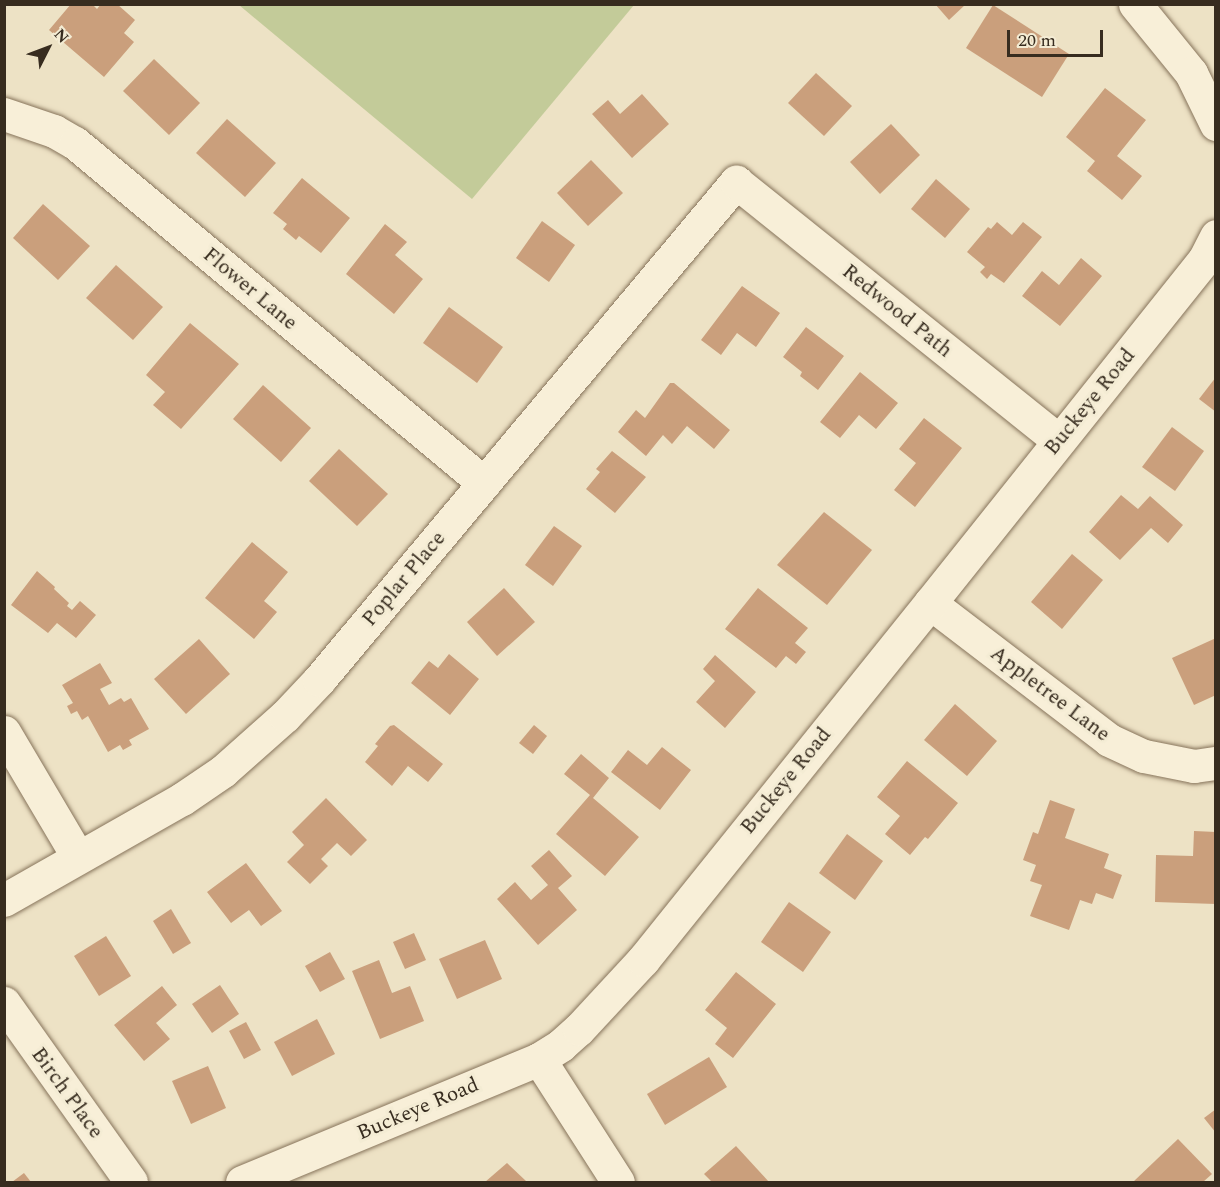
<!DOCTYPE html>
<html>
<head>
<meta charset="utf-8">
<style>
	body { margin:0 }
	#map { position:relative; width:1220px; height:1187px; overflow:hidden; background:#ede2c5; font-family:Spectral,serif }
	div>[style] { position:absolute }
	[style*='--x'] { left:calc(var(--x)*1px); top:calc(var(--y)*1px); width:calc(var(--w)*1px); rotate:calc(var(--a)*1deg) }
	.green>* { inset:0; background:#c3cb99 }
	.building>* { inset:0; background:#ca9f7c }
	.roads { filter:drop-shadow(0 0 2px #87745b) drop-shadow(0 0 2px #87745b) }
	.minor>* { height:33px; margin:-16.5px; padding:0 16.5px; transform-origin:16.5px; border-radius:16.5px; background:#f8efd8 }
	span { translate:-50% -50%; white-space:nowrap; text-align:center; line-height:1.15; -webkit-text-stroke:6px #f4ecd4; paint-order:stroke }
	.street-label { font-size:21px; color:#372c1f }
	.frame { position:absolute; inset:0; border:6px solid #372c1f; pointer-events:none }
	.north { position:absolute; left:18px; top:18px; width:60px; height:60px; -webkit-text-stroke:4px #f4ecd4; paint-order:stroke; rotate:48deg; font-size:16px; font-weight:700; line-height:24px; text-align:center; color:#372c1f }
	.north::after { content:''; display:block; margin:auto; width:21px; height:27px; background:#372c1f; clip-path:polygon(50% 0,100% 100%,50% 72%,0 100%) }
	.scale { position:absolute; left:1007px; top:30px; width:96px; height:27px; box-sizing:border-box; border:3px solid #372c1f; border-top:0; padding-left:8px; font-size:18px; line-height:21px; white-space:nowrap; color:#372c1f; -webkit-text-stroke:4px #f4ecd4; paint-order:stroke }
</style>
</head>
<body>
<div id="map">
	<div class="green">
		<i style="clip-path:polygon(239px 5px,634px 5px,472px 199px)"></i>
	</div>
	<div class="building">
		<i style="clip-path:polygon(71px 4px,92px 4px,97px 9px,101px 4px,117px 4px,135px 20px,124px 33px,134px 42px,104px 77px,49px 30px)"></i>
		<i style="clip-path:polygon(935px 4px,966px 4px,949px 20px)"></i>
		<i style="clip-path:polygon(993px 5px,1069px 54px,1042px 97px,966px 48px)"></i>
		<i style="clip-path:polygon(154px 59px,200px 103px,169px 135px,123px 91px)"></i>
		<i style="clip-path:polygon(816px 73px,852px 106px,824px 136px,788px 103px)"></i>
		<i style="clip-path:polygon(1105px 88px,1146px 120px,1117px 156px,1142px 176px,1122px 200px,1087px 171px,1095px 161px,1066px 137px)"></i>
		<i style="clip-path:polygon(642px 94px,669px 124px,632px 158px,592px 114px,608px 100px,620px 114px)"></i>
		<i style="clip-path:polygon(227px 119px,276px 163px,245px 197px,196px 153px)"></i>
		<i style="clip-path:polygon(891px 124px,920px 155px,880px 194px,850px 162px)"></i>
		<i style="clip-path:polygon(591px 160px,623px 193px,588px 226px,557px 193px)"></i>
		<i style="clip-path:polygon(302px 178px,350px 218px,321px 253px,299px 236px,296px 240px,283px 229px,287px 224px,273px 213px)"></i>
		<i style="clip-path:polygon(936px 179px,970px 209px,945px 238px,911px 209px)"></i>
		<i style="clip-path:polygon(43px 204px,90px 246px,58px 280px,13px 238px)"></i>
		<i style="clip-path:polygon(542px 221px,575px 245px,549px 282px,516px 258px)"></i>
		<i style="clip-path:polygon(997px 222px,1012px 235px,1023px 222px,1042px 237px,1004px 283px,991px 274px,987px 279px,980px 272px,985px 267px,967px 252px,988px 227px,991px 229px)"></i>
		<i style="clip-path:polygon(385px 224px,407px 242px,395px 255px,423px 279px,394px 314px,346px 274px)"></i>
		<i style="clip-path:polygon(1081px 258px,1102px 276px,1060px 326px,1022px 296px,1042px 271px,1059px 285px)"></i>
		<i style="clip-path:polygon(116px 265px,163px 307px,133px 340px,86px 298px)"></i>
		<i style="clip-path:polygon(742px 286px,780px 313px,756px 347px,737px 333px,721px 355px,701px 340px)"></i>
		<i style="clip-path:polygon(449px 307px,503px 347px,477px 383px,423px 343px)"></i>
		<i style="clip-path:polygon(190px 323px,239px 364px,181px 429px,153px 405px,165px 392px,146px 375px)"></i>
		<i style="clip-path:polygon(806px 327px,844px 356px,818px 390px,800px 376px,802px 372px,783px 357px)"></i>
		<i style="clip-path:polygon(860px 372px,898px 403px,876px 429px,859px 415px,840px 438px,820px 422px)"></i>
		<i style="clip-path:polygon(1216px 377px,1216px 412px,1199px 399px)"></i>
		<i style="clip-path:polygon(670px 383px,674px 383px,730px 430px,714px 449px,687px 426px,672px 444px,663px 435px,646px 456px,618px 432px,636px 410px,645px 418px)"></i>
		<i style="clip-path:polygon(263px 385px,311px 428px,281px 462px,233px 419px)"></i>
		<i style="clip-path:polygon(924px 418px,962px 448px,915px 507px,894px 490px,916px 463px,899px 449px)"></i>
		<i style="clip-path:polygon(1172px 427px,1204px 451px,1175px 491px,1142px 467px)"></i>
		<i style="clip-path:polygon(339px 449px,388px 494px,357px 526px,309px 481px)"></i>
		<i style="clip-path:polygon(612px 451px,646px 477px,615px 513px,586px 489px,600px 472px,596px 469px)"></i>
		<i style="clip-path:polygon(1121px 495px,1138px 509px,1150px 496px,1183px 525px,1168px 543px,1151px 528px,1120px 560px,1089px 532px)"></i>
		<i style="clip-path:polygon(824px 512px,872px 550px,827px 605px,777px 565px)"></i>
		<i style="clip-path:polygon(554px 526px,582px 546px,553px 586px,525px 565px)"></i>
		<i style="clip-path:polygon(252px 542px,288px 572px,264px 601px,277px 612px,254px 639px,205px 598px)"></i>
		<i style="clip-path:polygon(1072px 554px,1103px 580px,1062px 629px,1031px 602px)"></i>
		<i style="clip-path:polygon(37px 571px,55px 587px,54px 589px,69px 603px,67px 606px,72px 610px,80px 601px,96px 615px,76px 638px,57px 623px,48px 633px,11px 605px)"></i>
		<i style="clip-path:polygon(504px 588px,535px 622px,497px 656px,467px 622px)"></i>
		<i style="clip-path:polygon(758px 588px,808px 628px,795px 643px,806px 652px,796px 664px,786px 656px,776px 668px,725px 629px)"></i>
		<i style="clip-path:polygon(1216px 638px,1216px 695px,1194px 705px,1172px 658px)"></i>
		<i style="clip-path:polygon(199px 639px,230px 674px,186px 714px,154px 679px)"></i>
		<i style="clip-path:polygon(449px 654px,479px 679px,450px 715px,411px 683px,429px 661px,438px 668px)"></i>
		<i style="clip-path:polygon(715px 655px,756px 692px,725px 728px,696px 702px,715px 681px,703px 669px)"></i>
		<i style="clip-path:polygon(100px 663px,112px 683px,100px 689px,109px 705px,121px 698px,124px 702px,131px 698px,149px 729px,129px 740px,132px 745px,123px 750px,120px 745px,108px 752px,88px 716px,82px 720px,77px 711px,71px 714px,67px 706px,73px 703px,62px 685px)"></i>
		<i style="clip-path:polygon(955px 704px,997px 741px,967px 776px,924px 740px)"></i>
		<i style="clip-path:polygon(394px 725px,443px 764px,428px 782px,408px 766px,392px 786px,365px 762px,378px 746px,375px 744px,390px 726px)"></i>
		<i style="clip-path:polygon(534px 725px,547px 736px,533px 754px,519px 743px)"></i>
		<i style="clip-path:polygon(662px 747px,691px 770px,660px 810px,611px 772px,628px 750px,647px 765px)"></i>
		<i style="clip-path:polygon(581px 754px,609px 778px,593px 798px,639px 837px,605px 876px,556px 834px,590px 795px,564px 774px)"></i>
		<i style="clip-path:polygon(907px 761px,958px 803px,928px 839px,925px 837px,910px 855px,885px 834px,900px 816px,877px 797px)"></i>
		<i style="clip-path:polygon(326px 798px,367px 840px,351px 856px,337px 843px,321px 859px,328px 866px,310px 884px,287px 862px,304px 845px,292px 832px)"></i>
		<i style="clip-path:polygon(1050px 800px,1075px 809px,1065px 838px,1109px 854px,1104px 868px,1122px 875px,1113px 899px,1096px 893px,1092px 904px,1080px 900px,1069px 930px,1030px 916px,1042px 885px,1030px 881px,1036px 865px,1023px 860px,1033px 832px,1038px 834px)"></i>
		<i style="clip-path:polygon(1194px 831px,1216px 832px,1216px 904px,1155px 902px,1156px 855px,1193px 856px)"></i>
		<i style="clip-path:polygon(847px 834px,883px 861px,855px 900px,819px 873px)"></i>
		<i style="clip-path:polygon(549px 850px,572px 876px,558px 888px,577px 910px,538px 945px,497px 899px,515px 882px,531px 900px,548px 885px,531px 866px)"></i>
		<i style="clip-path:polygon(246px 863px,282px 911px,261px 926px,249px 910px,231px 923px,207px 892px)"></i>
		<i style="clip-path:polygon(789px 902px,831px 932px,803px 972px,761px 942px)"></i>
		<i style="clip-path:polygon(171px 909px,191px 943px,173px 954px,153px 921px)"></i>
		<i style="clip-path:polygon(414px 933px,426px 960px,405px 969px,393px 942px)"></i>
		<i style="clip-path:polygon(106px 936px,131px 976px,99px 996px,74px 956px)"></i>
		<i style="clip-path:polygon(485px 940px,502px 979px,457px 999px,439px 959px)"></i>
		<i style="clip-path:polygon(330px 952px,345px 979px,320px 992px,305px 966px)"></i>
		<i style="clip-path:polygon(379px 960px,392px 993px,410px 986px,424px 1021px,380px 1039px,352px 971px)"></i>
		<i style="clip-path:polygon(736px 972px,776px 1004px,733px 1058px,715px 1044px,727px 1028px,705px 1010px)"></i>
		<i style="clip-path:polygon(220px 985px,239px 1014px,212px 1033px,192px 1004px)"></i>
		<i style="clip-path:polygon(162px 986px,177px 1005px,156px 1023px,170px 1039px,144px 1061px,114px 1025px)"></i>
		<i style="clip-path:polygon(317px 1019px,335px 1054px,292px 1076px,274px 1042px)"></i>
		<i style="clip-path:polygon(246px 1022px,261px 1050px,244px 1059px,229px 1031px)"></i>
		<i style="clip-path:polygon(709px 1057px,727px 1087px,665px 1125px,647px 1094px)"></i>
		<i style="clip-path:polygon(208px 1066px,226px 1108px,191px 1124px,172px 1081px)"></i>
		<i style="clip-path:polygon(1216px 1109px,1216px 1133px,1204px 1118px)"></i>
		<i style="clip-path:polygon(1178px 1139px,1212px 1174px,1203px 1182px,1133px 1182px)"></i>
		<i style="clip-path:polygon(736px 1146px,769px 1182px,712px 1182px,704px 1174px)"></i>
		<i style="clip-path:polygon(507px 1163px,526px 1181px,485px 1182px)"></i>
		<i style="clip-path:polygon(24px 1173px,31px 1182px,12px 1182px)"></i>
	</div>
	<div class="roads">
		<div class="minor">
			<i style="--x:1135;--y:4;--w:89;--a:50.9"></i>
			<i style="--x:1191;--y:73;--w:57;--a:63.9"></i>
			<i style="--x:4;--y:114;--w:53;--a:18.8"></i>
			<i style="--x:54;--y:131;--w:24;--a:30"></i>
			<i style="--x:75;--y:143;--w:532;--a:39.74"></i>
			<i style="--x:930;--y:603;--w:225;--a:37.4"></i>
			<i style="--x:1109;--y:740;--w:38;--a:25"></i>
			<i style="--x:1144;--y:756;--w:51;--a:11.3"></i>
			<i style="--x:1194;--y:766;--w:22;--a:-8"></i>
			<i style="--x:4;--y:732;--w:145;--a:59.4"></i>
			<i style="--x:4;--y:900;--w:205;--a:-29.6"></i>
			<i style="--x:182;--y:799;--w:50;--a:-34.3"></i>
			<i style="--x:223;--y:771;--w:83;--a:-41.6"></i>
			<i style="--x:285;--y:716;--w:50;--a:-46.6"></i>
			<i style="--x:319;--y:680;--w:650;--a:-50.06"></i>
			<i style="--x:736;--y:182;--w:413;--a:38.7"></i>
			<i style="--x:4;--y:1003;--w:219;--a:54.6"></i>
			<i style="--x:539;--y:1059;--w:146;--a:57.3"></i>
			<i style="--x:242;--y:1182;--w:321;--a:-22.5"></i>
			<i style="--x:539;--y:1059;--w:26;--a:-32"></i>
			<i style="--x:561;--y:1045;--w:24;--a:-42"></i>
			<i style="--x:579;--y:1029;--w:94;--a:-47.2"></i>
			<i style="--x:643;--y:960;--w:458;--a:-51.2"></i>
			<i style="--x:930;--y:603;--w:439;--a:-51.4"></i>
			<i style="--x:1204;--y:260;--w:27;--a:-63"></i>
		</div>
	</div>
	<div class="street-label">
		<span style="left:250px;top:289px;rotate:40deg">Flower Lane</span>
		<span style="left:897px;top:311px;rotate:39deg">Redwood Path</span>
		<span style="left:1090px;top:402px;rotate:-51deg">Buckeye Road</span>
		<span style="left:404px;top:579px;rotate:-50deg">Poplar Place</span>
		<span style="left:1050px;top:694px;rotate:37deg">Appletree Lane</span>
		<span style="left:786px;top:781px;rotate:-51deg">Buckeye Road</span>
		<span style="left:67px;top:1093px;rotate:54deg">Birch Place</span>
		<span style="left:418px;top:1109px;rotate:-23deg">Buckeye Road</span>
	</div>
	<div class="frame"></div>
	<div class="north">N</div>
	<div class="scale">20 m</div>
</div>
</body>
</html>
